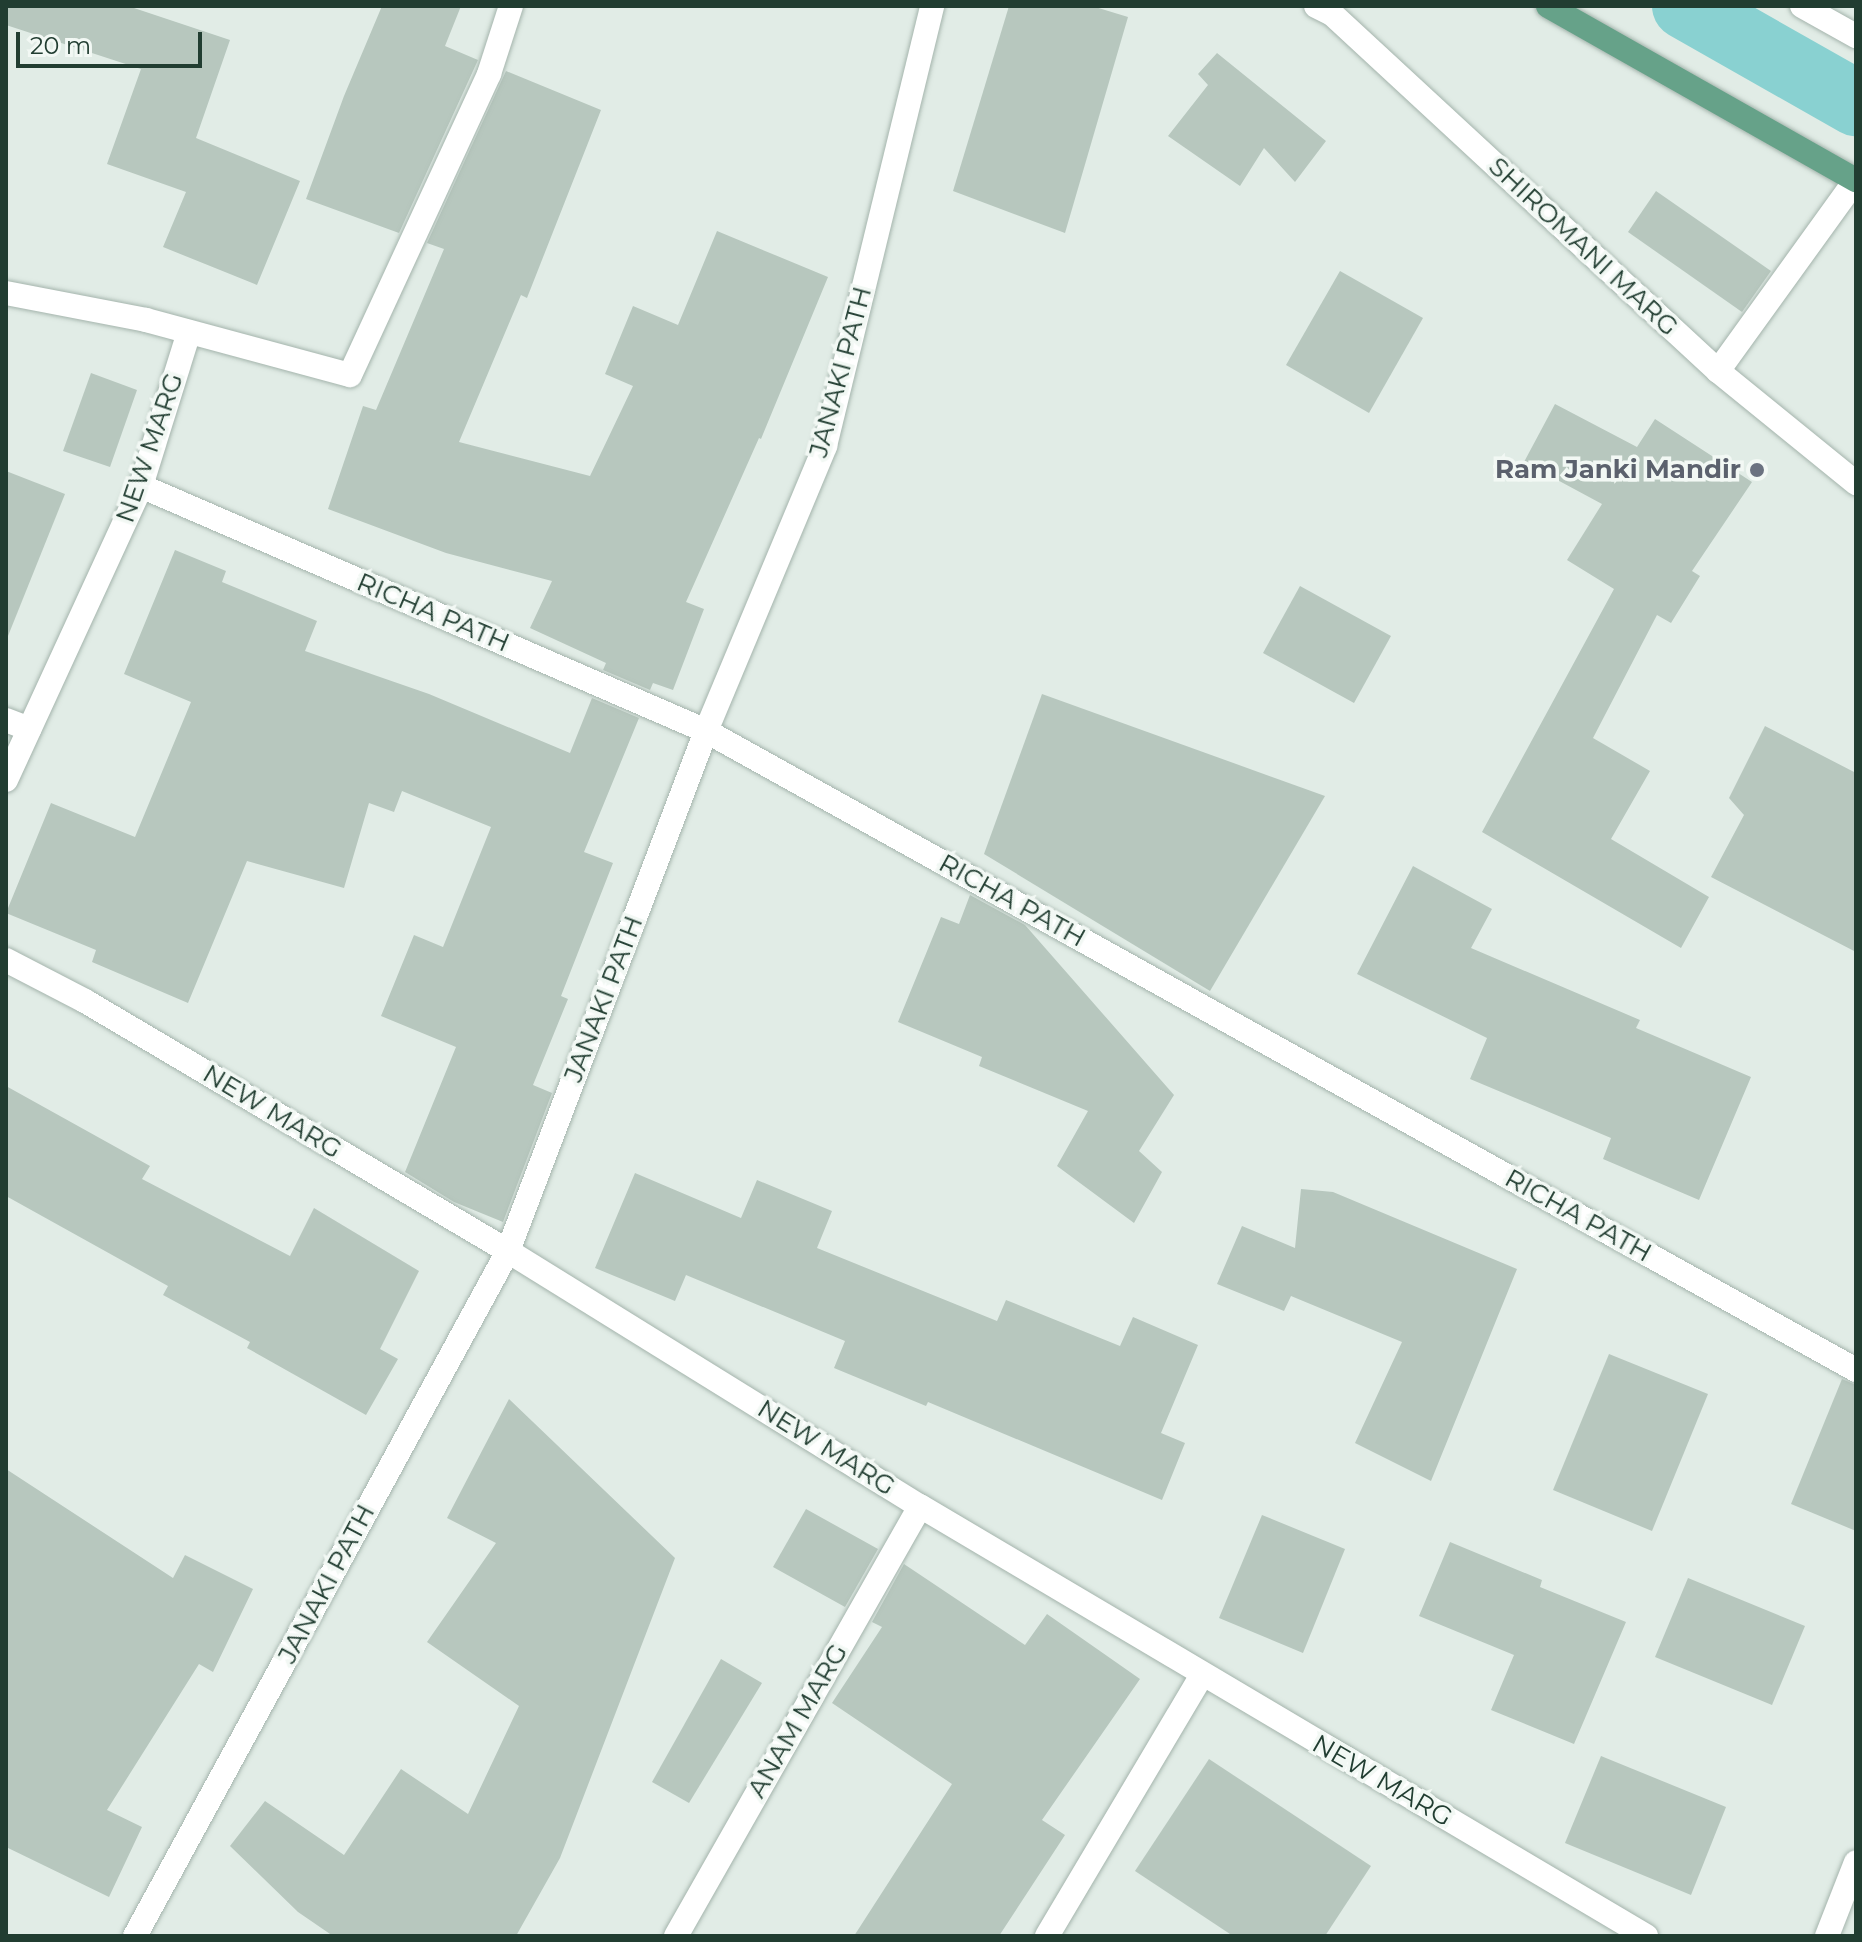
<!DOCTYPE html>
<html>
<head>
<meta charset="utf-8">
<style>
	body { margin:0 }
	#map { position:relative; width:1862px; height:1942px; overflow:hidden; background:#e1ece6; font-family:Montserrat,sans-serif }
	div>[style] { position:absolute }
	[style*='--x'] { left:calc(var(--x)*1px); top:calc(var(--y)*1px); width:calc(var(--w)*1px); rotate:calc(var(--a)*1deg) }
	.canal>* { height:66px; margin:-33px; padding:0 33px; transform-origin:33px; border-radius:33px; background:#89d1d1 }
	.building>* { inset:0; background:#b7c7be }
	.roads { filter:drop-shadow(0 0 2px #a4b4ac) drop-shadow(0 0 2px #a4b4ac) }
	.minor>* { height:24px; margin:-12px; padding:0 12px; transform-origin:12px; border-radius:12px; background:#fff }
	.major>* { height:24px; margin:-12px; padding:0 12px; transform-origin:12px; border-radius:12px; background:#66a289 }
	.dots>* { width:22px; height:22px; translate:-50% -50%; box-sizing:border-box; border:4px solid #f2f8f4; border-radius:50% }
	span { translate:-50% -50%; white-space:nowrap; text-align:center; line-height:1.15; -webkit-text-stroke:7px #f2f8f4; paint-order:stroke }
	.street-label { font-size:26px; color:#213d31 }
	.worship-label { font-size:26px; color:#5b616d; font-weight:700 }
	.right { translate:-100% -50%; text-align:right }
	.frame { position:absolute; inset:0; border:8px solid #213d31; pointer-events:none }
	.scale { position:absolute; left:16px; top:32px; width:186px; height:36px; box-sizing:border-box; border:4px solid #213d31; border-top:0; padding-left:10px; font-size:24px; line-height:28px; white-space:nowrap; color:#213d31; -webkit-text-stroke:6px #f2f8f4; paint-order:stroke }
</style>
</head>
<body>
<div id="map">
	<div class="canal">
		<i style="--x:1685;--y:6;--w:197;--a:29.6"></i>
	</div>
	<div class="building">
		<i style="clip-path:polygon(6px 6px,128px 6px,230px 40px,196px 138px,300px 181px,257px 285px,163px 247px,186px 192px,107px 164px,141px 69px,6px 25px)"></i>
		<i style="clip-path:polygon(382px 6px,461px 6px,445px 46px,478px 60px,399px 233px,306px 199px,344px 96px)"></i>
		<i style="clip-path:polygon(1009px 6px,1092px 6px,1128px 17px,1065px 233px,953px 191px)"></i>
		<i style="clip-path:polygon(1217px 53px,1326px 141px,1295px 182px,1264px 148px,1240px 186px,1168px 136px,1208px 85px,1198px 74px)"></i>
		<i style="clip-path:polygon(506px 71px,601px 110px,527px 298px,521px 295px,459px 442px,590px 476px,633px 386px,605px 374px,633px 306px,678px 325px,717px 231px,828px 277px,761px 439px,759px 438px,686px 602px,704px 609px,673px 690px,653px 683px,650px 690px,603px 670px,606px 663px,530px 628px,552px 581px,446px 553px,328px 509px,363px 406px,376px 410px,444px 249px,427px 243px)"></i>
		<i style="clip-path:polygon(1656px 191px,1771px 271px,1742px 312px,1628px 232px)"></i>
		<i style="clip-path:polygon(1340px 271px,1423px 318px,1369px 413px,1286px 365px)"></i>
		<i style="clip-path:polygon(91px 373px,137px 390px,110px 467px,63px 451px)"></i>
		<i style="clip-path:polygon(1555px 404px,1637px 447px,1655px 419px,1752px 482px,1692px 571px,1700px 576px,1671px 623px,1657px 615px,1593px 738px,1650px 771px,1611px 839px,1709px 897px,1681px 948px,1482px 832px,1614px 589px,1567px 560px,1602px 504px,1524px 462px)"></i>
		<i style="clip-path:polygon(6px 471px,65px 494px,8px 636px,6px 636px)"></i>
		<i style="clip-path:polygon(175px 550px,226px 571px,222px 582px,317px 621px,305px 651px,429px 694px,570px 753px,592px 698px,639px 718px,584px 852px,613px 863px,561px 996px,568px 999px,533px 1085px,552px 1093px,503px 1222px,454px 1202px,405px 1172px,456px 1047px,381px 1016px,414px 935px,443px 947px,491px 827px,402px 791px,394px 812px,369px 803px,344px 888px,247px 861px,188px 1003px,92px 962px,96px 950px,6px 913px,51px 803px,135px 837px,191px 702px,124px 674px)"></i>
		<i style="clip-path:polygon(1300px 586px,1391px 636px,1354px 703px,1263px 653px)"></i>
		<i style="clip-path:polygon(1042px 694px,1325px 796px,1210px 991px,984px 854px)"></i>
		<i style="clip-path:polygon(1765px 726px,1856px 773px,1856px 952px,1711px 877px,1744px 815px,1729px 798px)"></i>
		<i style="clip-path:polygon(1413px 866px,1492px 909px,1471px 948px,1640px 1020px,1636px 1028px,1751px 1077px,1699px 1200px,1603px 1159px,1611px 1138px,1470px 1079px,1487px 1038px,1357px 974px)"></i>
		<i style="clip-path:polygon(970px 895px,1025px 925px,1174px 1095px,1139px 1151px,1162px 1172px,1134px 1223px,1057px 1166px,1088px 1111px,979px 1066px,982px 1057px,898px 1022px,941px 917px,959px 924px)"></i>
		<i style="clip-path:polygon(6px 1086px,150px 1166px,142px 1179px,290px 1256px,314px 1208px,419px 1271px,380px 1349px,398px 1359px,366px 1415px,247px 1348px,250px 1342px,163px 1295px,168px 1286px,6px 1196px)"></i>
		<i style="clip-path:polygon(635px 1173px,741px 1218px,757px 1180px,832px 1211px,817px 1248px,997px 1321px,1006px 1300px,1120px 1346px,1133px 1317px,1198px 1345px,1161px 1433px,1185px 1443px,1162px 1500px,928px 1402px,926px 1406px,834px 1368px,845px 1341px,686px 1275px,675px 1301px,595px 1268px)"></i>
		<i style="clip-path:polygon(1301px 1189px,1333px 1192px,1517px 1269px,1431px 1481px,1355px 1443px,1402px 1342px,1291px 1296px,1284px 1311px,1217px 1284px,1242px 1226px,1295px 1248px)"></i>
		<i style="clip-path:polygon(1609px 1354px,1708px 1394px,1652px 1531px,1553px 1490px)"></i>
		<i style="clip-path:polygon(1842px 1379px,1856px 1385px,1856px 1531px,1791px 1504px)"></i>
		<i style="clip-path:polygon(509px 1399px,675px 1558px,560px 1858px,516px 1936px,333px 1936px,298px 1912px,230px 1846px,265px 1801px,344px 1855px,401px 1769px,468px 1814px,519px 1706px,427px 1642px,496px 1543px,447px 1518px)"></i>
		<i style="clip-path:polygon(6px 1469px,173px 1578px,185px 1555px,253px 1589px,213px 1672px,199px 1664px,107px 1810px,142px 1827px,109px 1897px,6px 1847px)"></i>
		<i style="clip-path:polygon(806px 1509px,878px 1549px,845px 1607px,773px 1567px)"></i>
		<i style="clip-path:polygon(1262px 1515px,1345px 1549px,1303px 1653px,1219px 1618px)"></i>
		<i style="clip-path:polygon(1450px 1542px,1542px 1580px,1540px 1587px,1626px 1622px,1574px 1744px,1491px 1710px,1514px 1655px,1419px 1616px)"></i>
		<i style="clip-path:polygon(904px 1564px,1025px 1645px,1047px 1614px,1140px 1679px,1042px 1820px,1065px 1835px,999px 1936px,854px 1936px,952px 1784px,832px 1703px,882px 1627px,872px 1622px)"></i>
		<i style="clip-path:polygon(1688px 1578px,1805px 1626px,1772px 1705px,1655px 1657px)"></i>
		<i style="clip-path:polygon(721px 1659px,762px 1683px,689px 1803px,652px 1782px)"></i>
		<i style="clip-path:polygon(1601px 1756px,1726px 1807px,1691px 1895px,1565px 1843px)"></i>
		<i style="clip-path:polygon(1209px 1759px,1371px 1866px,1325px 1936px,1233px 1936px,1135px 1871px)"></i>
	</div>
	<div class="roads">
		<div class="minor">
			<i style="--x:1316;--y:6;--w:18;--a:27"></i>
			<i style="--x:1332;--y:14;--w:526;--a:42.76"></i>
			<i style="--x:1718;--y:371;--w:178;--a:39.1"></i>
			<i style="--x:1802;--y:6;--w:62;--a:29.1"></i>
			<i style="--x:6;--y:293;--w:143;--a:10.9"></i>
			<i style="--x:146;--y:320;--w:211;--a:15.1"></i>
			<i style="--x:350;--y:375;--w:332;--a:-65.2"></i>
			<i style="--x:489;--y:74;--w:71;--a:-72.1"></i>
			<i style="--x:1718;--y:371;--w:236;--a:-54.2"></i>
			<i style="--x:141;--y:486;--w:616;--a:23.44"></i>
			<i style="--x:706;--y:731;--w:1316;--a:29.06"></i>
			<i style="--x:6;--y:720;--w:25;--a:21"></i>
			<i style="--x:6;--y:780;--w:324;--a:-65.3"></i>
			<i style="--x:141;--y:486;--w:161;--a:-72.7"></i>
			<i style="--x:6;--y:960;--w:89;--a:27.4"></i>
			<i style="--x:85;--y:1001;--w:491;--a:30.6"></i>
			<i style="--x:508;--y:1251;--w:485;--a:31.8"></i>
			<i style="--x:920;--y:1506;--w:844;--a:30.64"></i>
			<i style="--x:135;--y:1936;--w:780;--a:-61.43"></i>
			<i style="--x:508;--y:1251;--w:556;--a:-69.15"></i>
			<i style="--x:706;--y:731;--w:309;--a:-67.3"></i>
			<i style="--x:825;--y:446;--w:453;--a:-76.3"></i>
			<i style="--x:676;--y:1936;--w:494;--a:-60.4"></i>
			<i style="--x:1047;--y:1936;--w:304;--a:-59.3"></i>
			<i style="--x:1827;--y:1936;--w:79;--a:-68.6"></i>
		</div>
		<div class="major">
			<i style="--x:1548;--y:6;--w:354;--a:29.5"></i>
		</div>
	</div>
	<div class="dots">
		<i style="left:1757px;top:470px;background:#6b7280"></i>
	</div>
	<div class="street-label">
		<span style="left:1583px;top:247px;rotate:43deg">SHIROMANI MARG</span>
		<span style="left:841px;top:372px;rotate:-75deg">JANAKI PATH</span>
		<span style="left:150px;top:448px;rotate:-71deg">NEW MARG</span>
		<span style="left:433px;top:613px;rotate:23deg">RICHA PATH</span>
		<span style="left:1012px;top:901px;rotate:29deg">RICHA PATH</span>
		<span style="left:604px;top:999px;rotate:-69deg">JANAKI PATH</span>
		<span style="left:272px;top:1112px;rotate:31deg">NEW MARG</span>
		<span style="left:1578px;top:1216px;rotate:29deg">RICHA PATH</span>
		<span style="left:826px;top:1448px;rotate:32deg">NEW MARG</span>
		<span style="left:327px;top:1584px;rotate:-62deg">JANAKI PATH</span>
		<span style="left:798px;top:1721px;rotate:-60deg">ANAM MARG</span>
		<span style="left:1382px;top:1781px;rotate:30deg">NEW MARG</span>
	</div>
	<div class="worship-label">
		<span class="right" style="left:1741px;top:470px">Ram Janki Mandir</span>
	</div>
	<div class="frame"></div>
	<div class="scale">20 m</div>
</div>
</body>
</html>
